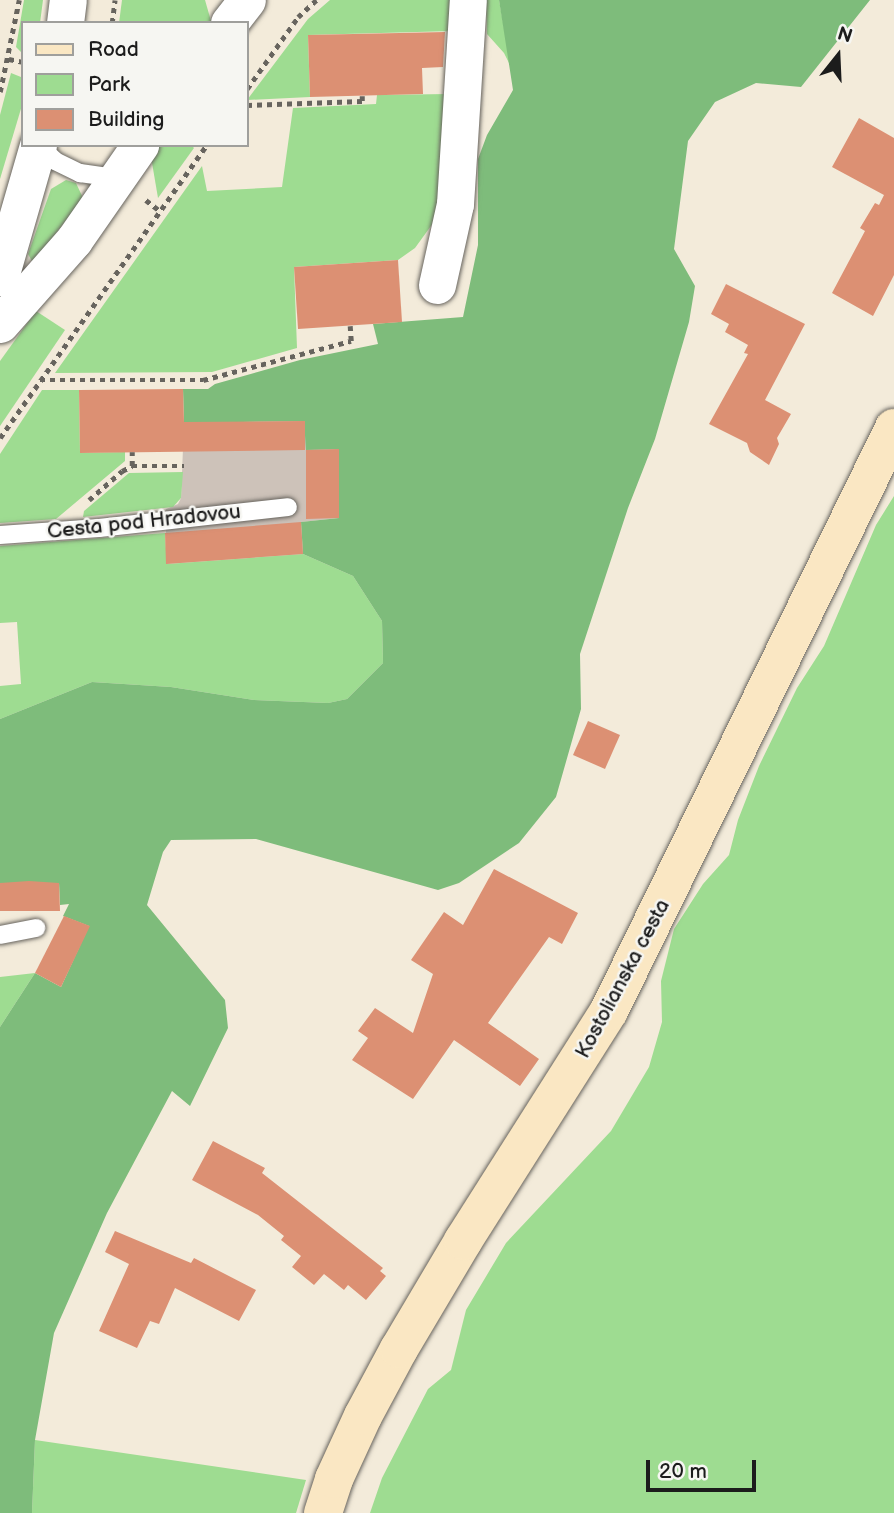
<!DOCTYPE html>
<html>
<head>
<meta charset="utf-8">
<style>
	body { margin:0 }
	#map { position:relative; width:894px; height:1513px; overflow:hidden; background:#f3ebda; font-family:"Balsamiq Sans",sans-serif }
	div>[style] { position:absolute }
	[style*='--x'] { left:calc(var(--x)*1px); top:calc(var(--y)*1px); width:calc(var(--w)*1px); rotate:calc(var(--a)*1deg) }
	.industrial>* { inset:0; background:#cdc2b9 }
	.green>* { inset:0; background:#9edc91 }
	.forest>* { inset:0; background:#7ebc7b }
	.building>* { inset:0; background:#dc9073 }
	.path>* { height:4.5px; margin-top:-2.25px; transform-origin:0; background:repeating-linear-gradient(90deg,#67645e 0 5px,transparent 0 10px) }
	.roads { filter:drop-shadow(0 0 2px #67645e) drop-shadow(0 0 2px #67645e) }
	.lane>* { height:18px; margin:-9px; padding:0 9px; transform-origin:9px; border-radius:9px; background:#fff }
	.street>* { height:37px; margin:-18.5px; padding:0 18.5px; transform-origin:18.5px; border-radius:18.5px; background:#fff }
	.secondary>* { height:38px; margin:-19px; padding:0 19px; transform-origin:19px; border-radius:19px; background:#fae7c3 }
	span { translate:-50% -50%; white-space:nowrap; text-align:center; line-height:1.15; -webkit-text-stroke:5px #f6f6f2; paint-order:stroke }
	.street-label { font-size:21px; color:#1c1c1c }
	.legend { position:absolute; left:21px; top:21px; width:228px; height:126px; box-sizing:border-box; background:#f6f6f2; border:2px solid #9f9f9c; margin:0; padding:9px 12px; list-style:none; font-size:21px; color:#1c1c1c }
	.legend li { display:flex; align-items:center; gap:14px; height:35px }
	.legend b { width:35px; border:2px solid #9f9f9c }
	.north { position:absolute; left:803px; top:21px; width:70px; height:70px; -webkit-text-stroke:5px #f6f6f2; paint-order:stroke; rotate:18deg; font-size:19px; font-weight:700; line-height:28px; text-align:center; color:#1c1c1c }
	.north::after { content:''; display:block; margin:auto; width:24px; height:32px; background:#1c1c1c; clip-path:polygon(50% 0,100% 100%,50% 72%,0 100%) }
	.scale { position:absolute; left:646px; top:1460px; width:110px; height:32px; box-sizing:border-box; border:4px solid #1c1c1c; border-top:0; padding-left:9px; font-size:21px; line-height:24px; white-space:nowrap; color:#1c1c1c; -webkit-text-stroke:5px #f6f6f2; paint-order:stroke }
</style>
</head>
<body>
<div id="map">
	<div class="industrial">
		<i style="clip-path:polygon(305px 421px,339px 449px,339px 518px,301px 522px,303px 554px,166px 564px,166px 509px,178px 504px,181px 498px,184px 423px)"></i>
	</div>
	<div class="green">
		<i style="clip-path:polygon(24px 0,43px 0,40px 23px,23px 23px,23px 54px,16px 47px)"></i>
		<i style="clip-path:polygon(122px 0,205px 0,211px 21px,119px 23px)"></i>
		<i style="clip-path:polygon(330px 0,455px 0,453px 31px,308px 35px,310px 97px,247px 100px,308px 19px)"></i>
		<i style="clip-path:polygon(486px 0,499px 0,511px 67px,504px 53px,487px 34px)"></i>
		<i style="clip-path:polygon(11px 73px,21px 77px,23px 102px,0 179px,0 115px)"></i>
		<i style="clip-path:polygon(448px 94px,436px 219px,415px 248px,398px 260px,294px 267px,297px 348px,212px 372px,55px 373px,202px 166px,207px 191px,282px 187px,293px 108px,376px 104px,377px 95px)"></i>
		<i style="clip-path:polygon(155px 145px,191px 145px,194px 148px,158px 198px,150px 151px)"></i>
		<i style="clip-path:polygon(66px 180px,76px 183px,83px 198px,33px 263px,28px 254px,51px 189px)"></i>
		<i style="clip-path:polygon(36px 311px,65px 330px,0 426px,0 361px)"></i>
		<i style="clip-path:polygon(42px 390px,79px 390px,80px 453px,125px 452px,125px 461px,56px 519px,0 523px,0 454px)"></i>
		<i style="clip-path:polygon(183px 472px,181px 498px,173px 507px,83px 517px,84px 511px,129px 473px)"></i>
		<i style="clip-path:polygon(894px 496px,894px 1513px,370px 1513px,382px 1478px,428px 1389px,451px 1370px,466px 1310px,506px 1243px,611px 1131px,649px 1067px,662px 1022px,661px 981px,674px 929px,703px 884px,729px 855px,738px 820px,759px 766px,797px 688px,824px 646px,876px 525px)"></i>
		<i style="clip-path:polygon(165px 533px,167px 564px,303px 554px,353px 576px,382px 621px,383px 663px,347px 699px,328px 703px,254px 700px,171px 687px,92px 682px,0 719px,0 686px,21px 684px,17px 622px,0 623px,0 546px)"></i>
		<i style="clip-path:polygon(35px 973px,0 1027px,0 977px)"></i>
		<i style="clip-path:polygon(35px 1440px,306px 1480px,296px 1513px,32px 1513px)"></i>
	</div>
	<div class="forest">
		<i style="clip-path:polygon(499px 0,870px 0,801px 87px,756px 83px,715px 102px,688px 141px,674px 249px,695px 286px,689px 322px,655px 439px,628px 508px,580px 654px,581px 709px,556px 797px,519px 843px,459px 883px,438px 890px,256px 839px,171px 840px,163px 852px,147px 905px,225px 1000px,228px 1028px,190px 1106px,172px 1091px,107px 1213px,54px 1333px,35px 1440px,32px 1513px,0 1513px,0 1027px,35px 973px,61px 987px,89px 926px,63px 916px,69px 904px,60px 905px,59px 883px,0 883px,0 719px,92px 682px,171px 687px,254px 700px,328px 703px,347px 699px,383px 663px,382px 621px,353px 576px,303px 554px,301px 522px,339px 518px,338px 449px,306px 450px,304px 421px,184px 423px,183px 389px,208px 389px,215px 384px,300px 360px,378px 344px,373px 324px,463px 317px,478px 245px,478px 159px,487px 135px,513px 90px)"></i>
	</div>
	<div class="building">
		<i style="clip-path:polygon(445px 32px,443px 67px,422px 68px,423px 94px,310px 97px,308px 35px)"></i>
		<i style="clip-path:polygon(859px 118px,894px 138px,894px 275px,873px 316px,832px 293px,865px 231px,860px 228px,875px 203px,879px 205px,884px 195px,832px 167px)"></i>
		<i style="clip-path:polygon(398px 260px,402px 322px,298px 329px,294px 267px)"></i>
		<i style="clip-path:polygon(726px 284px,805px 324px,765px 400px,791px 414px,777px 438px,779px 444px,769px 465px,750px 452px,747px 443px,709px 424px,748px 354px,744px 353px,748px 345px,725px 332px,729px 324px,711px 314px)"></i>
		<i style="clip-path:polygon(183px 389px,184px 422px,305px 421px,305px 450px,80px 453px,79px 390px)"></i>
		<i style="clip-path:polygon(339px 449px,339px 518px,306px 519px,306px 450px)"></i>
		<i style="clip-path:polygon(301px 522px,303px 554px,166px 564px,165px 533px)"></i>
		<i style="clip-path:polygon(588px 721px,620px 735px,605px 769px,573px 755px)"></i>
		<i style="clip-path:polygon(494px 869px,578px 913px,562px 944px,549px 937px,488px 1023px,539px 1059px,520px 1086px,454px 1040px,413px 1099px,352px 1060px,368px 1038px,358px 1031px,375px 1008px,413px 1033px,433px 974px,411px 960px,444px 912px,463px 925px)"></i>
		<i style="clip-path:polygon(29px 881px,59px 883px,60px 911px,0 911px,0 883px)"></i>
		<i style="clip-path:polygon(64px 916px,90px 926px,61px 987px,35px 973px)"></i>
		<i style="clip-path:polygon(213px 1141px,265px 1168px,262px 1173px,383px 1268px,380px 1271px,386px 1276px,366px 1300px,348px 1285px,344px 1290px,324px 1274px,314px 1285px,292px 1267px,301px 1256px,281px 1240px,284px 1236px,258px 1215px,192px 1180px)"></i>
		<i style="clip-path:polygon(115px 1231px,191px 1263px,194px 1258px,256px 1290px,239px 1321px,175px 1288px,159px 1324px,150px 1321px,137px 1348px,99px 1331px,129px 1264px,105px 1252px)"></i>
	</div>
	<div class="path">
		<i style="--x:112;--y:23;--w:23;--a:-83"></i>
		<i style="--x:9;--y:59;--w:14;--a:12"></i>
		<i style="--x:247;--y:89;--w:88;--a:-54.7"></i>
		<i style="--x:298;--y:17;--w:25;--a:-43"></i>
		<i style="--x:0;--y:92;--w:94;--a:-78.3"></i>
		<i style="--x:247;--y:105;--w:115;--a:-2"></i>
		<i style="--x:362;--y:101;--w:5;--a:-90"></i>
		<i style="--x:146;--y:200;--w:18;--a:38"></i>
		<i style="--x:40;--y:380;--w:163;--a:0"></i>
		<i style="--x:203;--y:380;--w:153;--a:-14.8"></i>
		<i style="--x:351;--y:341;--w:15;--a:-94"></i>
		<i style="--x:0;--y:438;--w:359;--a:-54.8"></i>
		<i style="--x:132;--y:466;--w:52;--a:0"></i>
		<i style="--x:89;--y:500;--w:44;--a:-41.3"></i>
		<i style="--x:122;--y:471;--w:11;--a:-27"></i>
		<i style="--x:132;--y:466;--w:14;--a:-90"></i>
	</div>
	<div class="roads">
		<div class="lane">
			<i style="--x:38;--y:145;--w:23;--a:43"></i>
			<i style="--x:55;--y:161;--w:28;--a:26"></i>
			<i style="--x:80;--y:173;--w:37;--a:8"></i>
			<i style="--x:0;--y:535;--w:99;--a:-4"></i>
			<i style="--x:99;--y:528;--w:190;--a:-6.3"></i>
			<i style="--x:0;--y:935;--w:37;--a:-11"></i>
		</div>
		<div class="street">
			<i style="--x:65;--y:23;--w:23;--a:-83"></i>
			<i style="--x:229;--y:23;--w:29;--a:-52"></i>
			<i style="--x:0;--y:277;--w:137;--a:-73.9"></i>
			<i style="--x:437;--y:285;--w:83;--a:-77.5"></i>
			<i style="--x:455;--y:204;--w:204;--a:-86.4"></i>
			<i style="--x:0;--y:324;--w:112;--a:-48.6"></i>
			<i style="--x:74;--y:240;--w:116;--a:-55.2"></i>
		</div>
		<div class="secondary">
			<i style="--x:323;--y:1513;--w:36;--a:-72"></i>
			<i style="--x:334;--y:1479;--w:69;--a:-65.3"></i>
			<i style="--x:363;--y:1416;--w:76;--a:-61.8"></i>
			<i style="--x:399;--y:1349;--w:126;--a:-59.3"></i>
			<i style="--x:463;--y:1241;--w:272;--a:-57.6"></i>
			<i style="--x:609;--y:1011;--w:649;--a:-63.95"></i>
		</div>
	</div>
	<div class="street-label">
		<span style="left:144px;top:522px;rotate:-6deg">Cesta pod Hradovou</span>
		<span style="left:623px;top:979px;rotate:-62deg">Kostolianska cesta</span>
	</div>
	<ul class="legend">
	<li><b style="height:9px;background:#fae7c3"></b>Road</li>
	<li><b style="height:19px;background:#9edc91"></b>Park</li>
	<li><b style="height:19px;background:#dc9073"></b>Building</li>
	</ul>
	<div class="north">N</div>
	<div class="scale">20 m</div>
</div>
</body>
</html>
